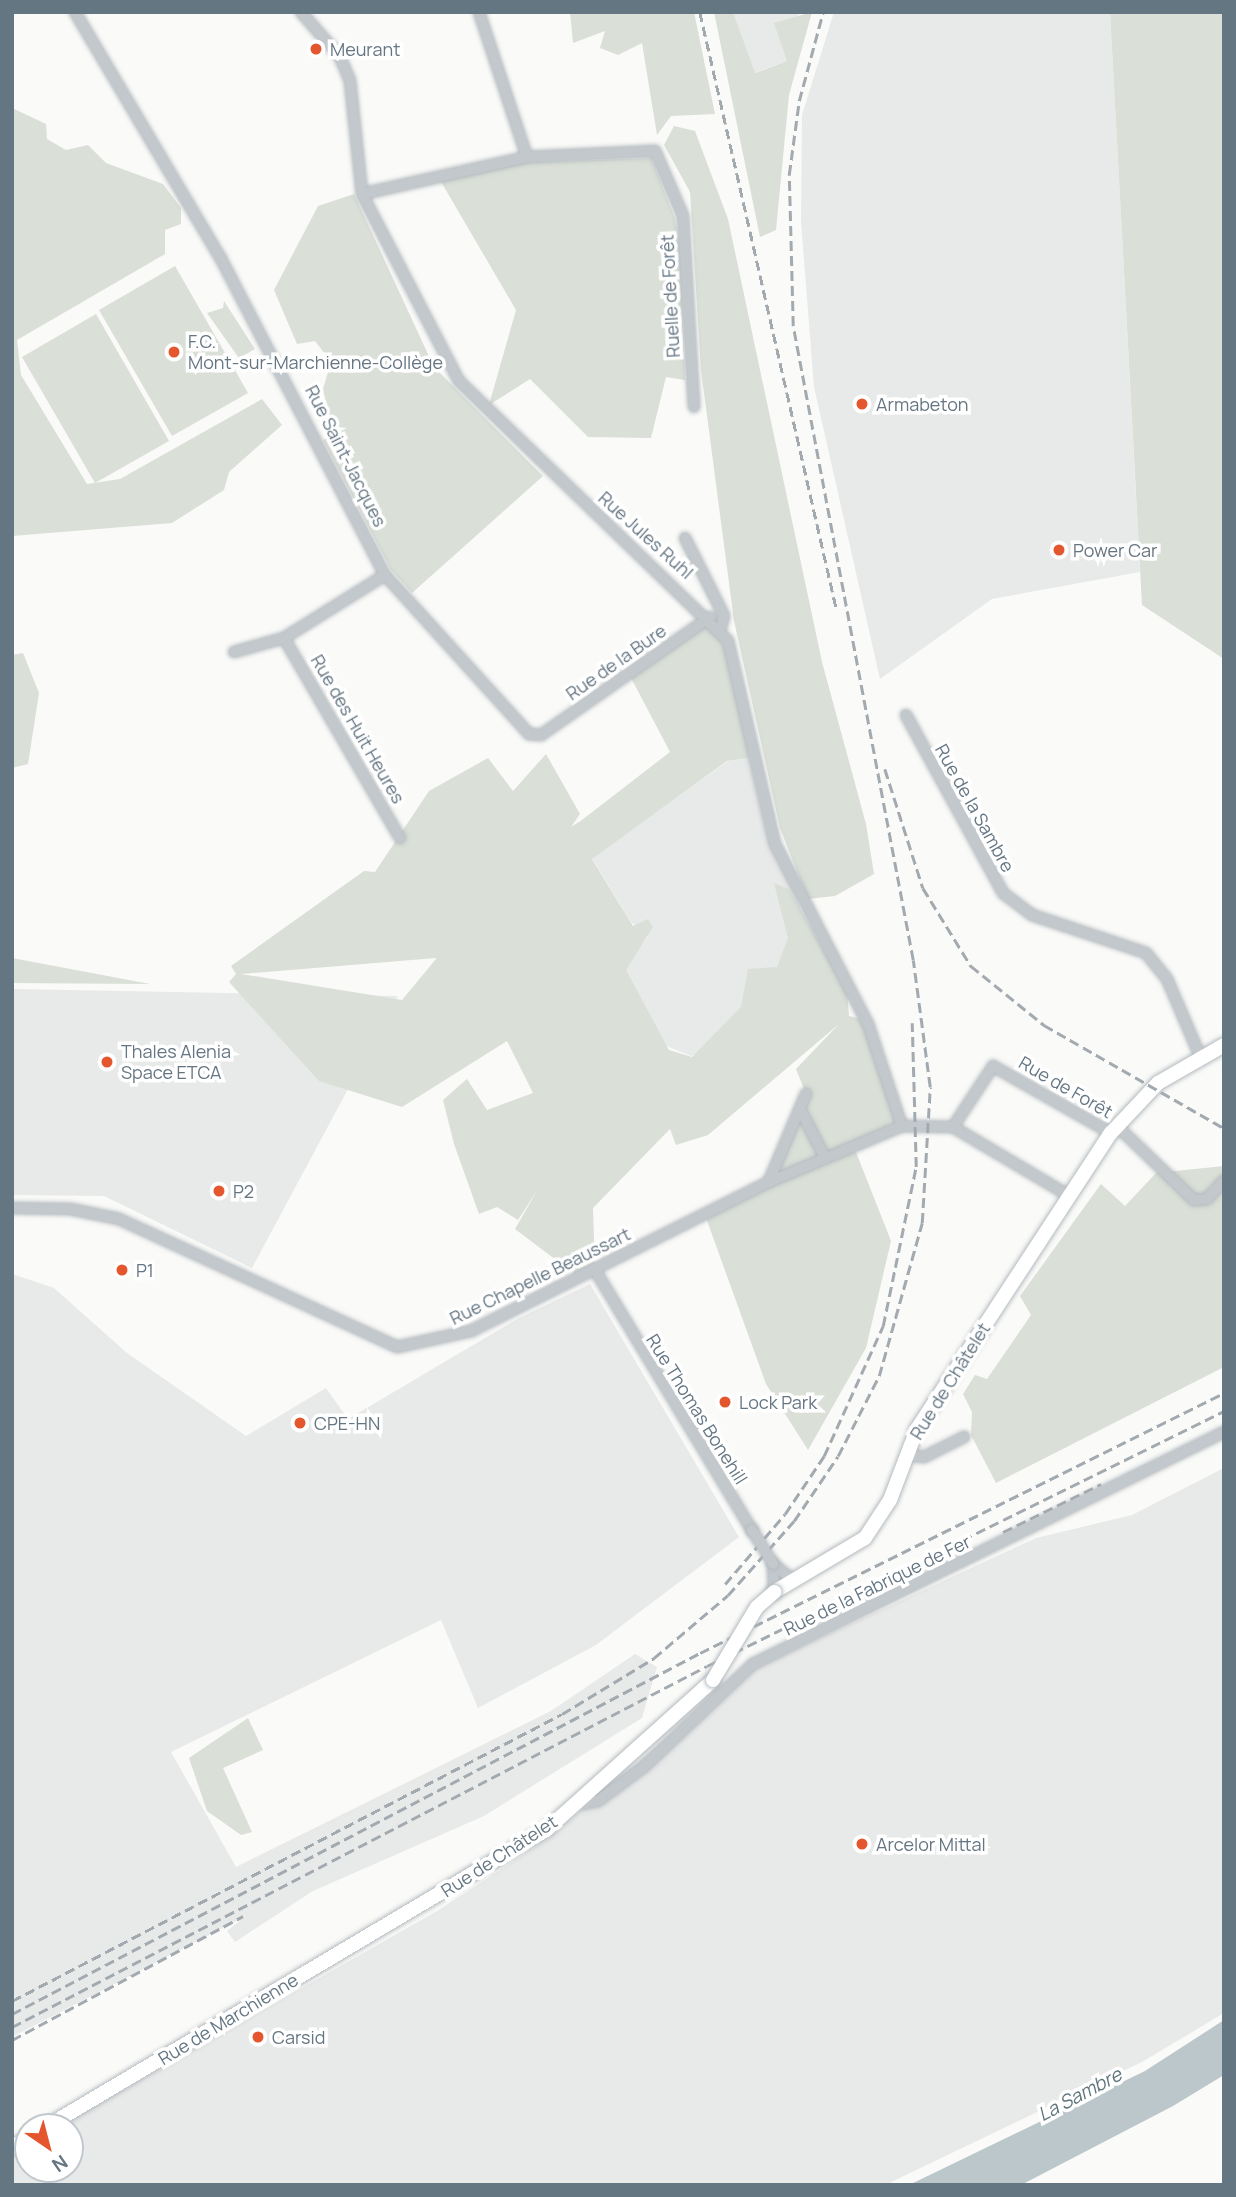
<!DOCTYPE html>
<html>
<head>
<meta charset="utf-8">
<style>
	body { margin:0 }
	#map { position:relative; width:1236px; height:2197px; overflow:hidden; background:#fafaf8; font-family:Manrope,sans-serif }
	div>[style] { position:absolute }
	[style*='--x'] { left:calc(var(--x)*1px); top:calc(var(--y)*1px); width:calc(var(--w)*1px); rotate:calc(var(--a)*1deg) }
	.built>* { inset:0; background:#e8e9e9 }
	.green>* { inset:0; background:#dadfd7 }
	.water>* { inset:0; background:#bbc7cb }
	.roads { filter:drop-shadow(0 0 2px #b3babf) drop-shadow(0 0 2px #b3babf) }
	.minor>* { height:10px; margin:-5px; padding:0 5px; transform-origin:5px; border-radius:5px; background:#c3c8cc }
	.secondary>* { height:14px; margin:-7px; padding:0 7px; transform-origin:7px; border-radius:7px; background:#fff }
	.rail>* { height:2.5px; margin-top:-1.25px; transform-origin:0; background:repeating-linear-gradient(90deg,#a2aab0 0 10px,transparent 0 15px) }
	.bridges { filter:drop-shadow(0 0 2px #b3babf) drop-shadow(0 0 2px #b3babf) }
	.minor-bridge>* { height:10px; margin:-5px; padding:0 5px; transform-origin:5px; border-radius:5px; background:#c3c8cc }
	.secondary-bridge>* { height:14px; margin:-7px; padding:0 7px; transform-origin:7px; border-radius:7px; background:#fff }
	.dots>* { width:19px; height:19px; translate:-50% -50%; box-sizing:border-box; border:4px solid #fff; border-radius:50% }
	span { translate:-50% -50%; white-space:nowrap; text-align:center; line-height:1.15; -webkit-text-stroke:7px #fff; paint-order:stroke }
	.poi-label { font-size:18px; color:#657683 }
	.left { translate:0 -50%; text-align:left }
	.street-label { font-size:18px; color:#657683 }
	.water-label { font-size:19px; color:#60757c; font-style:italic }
	.frame { position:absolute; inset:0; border:14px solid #657683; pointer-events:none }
	.north { position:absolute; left:14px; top:2113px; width:70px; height:70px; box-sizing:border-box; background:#fff; border:2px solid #c1c8cd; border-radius:50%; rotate:145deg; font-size:19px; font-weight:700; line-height:28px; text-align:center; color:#657683 }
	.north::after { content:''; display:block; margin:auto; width:24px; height:32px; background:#e4572e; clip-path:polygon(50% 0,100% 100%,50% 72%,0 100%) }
</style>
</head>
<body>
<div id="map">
	<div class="built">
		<i style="clip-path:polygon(733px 12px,799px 12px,787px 61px,754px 73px)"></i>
		<i style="clip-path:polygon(834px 12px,1110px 12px,1140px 572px,992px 599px,880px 679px,814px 387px,801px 222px,802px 115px)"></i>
		<i style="clip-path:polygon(749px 758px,766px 831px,800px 907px,801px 943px,705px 1050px,691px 1056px,659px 1043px,620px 975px,648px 936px,631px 922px,592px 858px,728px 761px)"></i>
		<i style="clip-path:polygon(12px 989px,398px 996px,252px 1268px,104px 1196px,12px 1195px)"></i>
		<i style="clip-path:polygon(12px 1274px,54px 1288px,127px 1353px,246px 1436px,326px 1388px,348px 1419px,519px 1318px,590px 1284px,739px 1537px,596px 1645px,478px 1708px,441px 1620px,171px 1752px,236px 1867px,551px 1711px,635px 1654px,657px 1667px,642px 1718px,484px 1816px,313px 1891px,235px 1942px,227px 1931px,246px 1916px,12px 2037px)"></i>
		<i style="clip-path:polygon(1224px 1468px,1224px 2013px,1142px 2062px,885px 2185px,12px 2185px,12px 2155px,28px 2146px,28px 2169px,70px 2169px,70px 2127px,58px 2127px,437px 1911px,549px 1838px,739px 1676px,1036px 1538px,1132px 1515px)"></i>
	</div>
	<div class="green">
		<i style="clip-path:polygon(570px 12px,694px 12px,715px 114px,671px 116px,657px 135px,642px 43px,618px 55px,600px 48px,605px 31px,573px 43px)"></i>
		<i style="clip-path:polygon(714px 12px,733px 12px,755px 73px,787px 61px,774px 23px,812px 12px,789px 95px,776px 230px,760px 237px)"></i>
		<i style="clip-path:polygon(1110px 12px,1224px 12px,1224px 659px,1142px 605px)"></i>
		<i style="clip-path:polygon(12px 108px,46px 124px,47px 139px,66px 150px,88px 145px,106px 163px,163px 184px,181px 208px,181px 224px,165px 230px,165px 254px,17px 340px,21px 375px,87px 484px,120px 479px,262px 399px,282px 425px,229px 472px,224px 490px,172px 523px,12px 536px)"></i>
		<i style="clip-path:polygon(674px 126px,695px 131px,728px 219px,822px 662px,866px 824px,874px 874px,835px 896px,808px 899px,780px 828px,734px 621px,701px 370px,690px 192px,664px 145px)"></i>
		<i style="clip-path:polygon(651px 158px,675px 218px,681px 255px,685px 380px,666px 377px,651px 438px,588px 437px,530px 379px,489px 405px,516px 310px,440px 180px,483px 164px)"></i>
		<i style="clip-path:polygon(354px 194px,434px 367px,543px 476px,412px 593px,391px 570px,323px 440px,347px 428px,331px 426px,323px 389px,331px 362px,315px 341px,297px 344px,274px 290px,318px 206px)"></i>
		<i style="clip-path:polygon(175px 266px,248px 393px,172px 436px,99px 310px)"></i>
		<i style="clip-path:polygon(224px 301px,255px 349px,239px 358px,207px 313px,223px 308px)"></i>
		<i style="clip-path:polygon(96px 314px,169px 441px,95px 483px,22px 357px)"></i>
		<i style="clip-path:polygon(evenodd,710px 617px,739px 679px,749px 758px,727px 761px,592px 859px,633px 926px,648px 919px,653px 927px,626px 970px,669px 1050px,692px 1057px,741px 1007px,748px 969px,777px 967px,788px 938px,774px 883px,789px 889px,847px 991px,849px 1016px,866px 1020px,902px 1126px,854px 1147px,891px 1241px,866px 1348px,808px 1450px,766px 1384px,705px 1215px,775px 1180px,806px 1094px,796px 1069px,839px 1024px,708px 1135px,676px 1145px,670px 1129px,593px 1208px,595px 1270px,580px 1278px,515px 1229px,538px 1189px,518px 1220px,497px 1207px,479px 1214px,454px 1144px,443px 1100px,467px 1079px,487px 1110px,533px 1093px,507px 1041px,402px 1107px,319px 1081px,229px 982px,236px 974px,231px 966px,364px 871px,375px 872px,429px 791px,488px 758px,513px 791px,546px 754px,580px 814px,571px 827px,582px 820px,670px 752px,629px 674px,710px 617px,436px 959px,402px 1000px,241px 974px,436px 958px,436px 959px)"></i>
		<i style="clip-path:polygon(23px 653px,39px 693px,28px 764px,12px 768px,12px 655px)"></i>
		<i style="clip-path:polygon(12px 958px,150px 984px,12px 983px)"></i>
		<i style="clip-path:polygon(1224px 1166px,1224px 1367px,996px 1483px,971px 1435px,972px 1412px,963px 1394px,975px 1375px,987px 1379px,1031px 1315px,1020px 1296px,1101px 1184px,1125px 1206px,1156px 1173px)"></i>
		<i style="clip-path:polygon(248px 1718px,263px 1750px,223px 1768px,252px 1832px,241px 1835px,207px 1811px,189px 1758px)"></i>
	</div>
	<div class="water">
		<i style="clip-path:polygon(1224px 2020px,1224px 2075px,1173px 2106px,1021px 2185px,909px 2185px,1145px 2071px)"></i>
	</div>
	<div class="roads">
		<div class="minor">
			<i style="--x:75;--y:12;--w:285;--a:59.4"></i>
			<i style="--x:220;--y:257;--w:358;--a:62.6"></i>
			<i style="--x:385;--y:575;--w:215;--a:47.8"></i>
			<i style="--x:529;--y:734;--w:12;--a:5"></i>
			<i style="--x:541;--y:735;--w:206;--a:-34.9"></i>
			<i style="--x:301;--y:12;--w:60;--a:49.1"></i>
			<i style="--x:340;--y:57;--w:26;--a:67"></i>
			<i style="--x:350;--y:81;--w:114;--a:83.9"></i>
			<i style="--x:362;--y:194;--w:211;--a:62.6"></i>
			<i style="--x:459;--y:381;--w:374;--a:44"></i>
			<i style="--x:728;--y:641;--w:208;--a:77"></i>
			<i style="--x:775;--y:844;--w:203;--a:62.7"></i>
			<i style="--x:868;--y:1024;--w:108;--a:71.6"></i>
			<i style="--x:479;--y:12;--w:153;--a:71.7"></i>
			<i style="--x:362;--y:194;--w:169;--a:-12.6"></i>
			<i style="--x:527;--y:157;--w:128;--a:-2.7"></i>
			<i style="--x:655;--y:151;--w:71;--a:66.7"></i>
			<i style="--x:683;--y:216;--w:191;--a:86.7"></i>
			<i style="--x:685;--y:538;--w:87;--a:63.4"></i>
			<i style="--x:724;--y:616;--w:11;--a:105"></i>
			<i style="--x:284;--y:638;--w:231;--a:59.9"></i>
			<i style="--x:234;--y:652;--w:52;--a:-15.6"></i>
			<i style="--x:284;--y:638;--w:119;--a:-32"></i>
			<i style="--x:906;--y:715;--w:203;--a:61.4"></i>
			<i style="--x:1003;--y:893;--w:36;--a:37"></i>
			<i style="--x:1032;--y:915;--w:120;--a:18.4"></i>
			<i style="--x:1146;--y:953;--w:33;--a:51"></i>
			<i style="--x:1167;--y:979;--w:84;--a:66.8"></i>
			<i style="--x:801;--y:1111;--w:51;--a:62.9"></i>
			<i style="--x:1117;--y:1126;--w:107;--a:43.9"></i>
			<i style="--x:1194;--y:1200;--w:13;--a:-4"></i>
			<i style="--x:1207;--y:1199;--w:25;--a:-47"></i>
			<i style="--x:953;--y:1127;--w:73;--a:-56.7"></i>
			<i style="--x:993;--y:1066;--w:136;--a:29.6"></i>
			<i style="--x:769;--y:1181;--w:95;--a:-67"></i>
			<i style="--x:12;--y:1208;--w:58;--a:1"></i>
			<i style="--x:70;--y:1209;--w:50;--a:11.5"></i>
			<i style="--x:119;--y:1219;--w:306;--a:24.7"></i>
			<i style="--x:397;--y:1347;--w:76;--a:-12.2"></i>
			<i style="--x:471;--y:1331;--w:333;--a:-26.6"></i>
			<i style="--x:769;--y:1182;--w:144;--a:-22.8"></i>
			<i style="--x:902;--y:1126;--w:51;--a:1.1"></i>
			<i style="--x:953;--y:1127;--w:134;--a:30.6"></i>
			<i style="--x:595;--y:1270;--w:304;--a:58.9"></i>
			<i style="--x:907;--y:1455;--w:17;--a:7"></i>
			<i style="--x:924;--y:1457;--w:45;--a:-26.6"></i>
			<i style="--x:774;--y:1592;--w:28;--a:-92"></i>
			<i style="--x:773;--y:1564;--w:27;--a:39"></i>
			<i style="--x:575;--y:1805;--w:23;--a:-10"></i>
			<i style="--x:598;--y:1801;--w:59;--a:-36.7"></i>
			<i style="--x:645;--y:1766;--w:149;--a:-43.4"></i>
			<i style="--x:753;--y:1664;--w:525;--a:-26.22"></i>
		</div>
		<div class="secondary">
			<i style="--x:774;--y:1592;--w:106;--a:-30.7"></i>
			<i style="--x:865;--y:1538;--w:45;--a:-56.7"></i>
			<i style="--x:890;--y:1500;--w:76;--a:-69.2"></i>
			<i style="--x:917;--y:1429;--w:354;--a:-56.8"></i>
			<i style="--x:1111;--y:1133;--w:69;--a:-46.8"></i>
			<i style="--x:1158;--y:1083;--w:76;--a:-29.9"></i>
			<i style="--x:46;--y:2127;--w:582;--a:-30.71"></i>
			<i style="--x:546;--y:1830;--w:224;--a:-41.9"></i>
			<i style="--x:12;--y:2147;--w:18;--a:-29"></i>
		</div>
	</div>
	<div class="rail">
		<i style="--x:700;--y:12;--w:610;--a:77.12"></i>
		<i style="--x:885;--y:769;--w:125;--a:72.3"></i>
		<i style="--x:923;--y:888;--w:92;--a:58.4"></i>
		<i style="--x:971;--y:966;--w:94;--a:38.9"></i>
		<i style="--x:1044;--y:1025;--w:207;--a:29.8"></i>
		<i style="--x:1003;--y:1532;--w:109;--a:-26.1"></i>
		<i style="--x:725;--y:1584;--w:92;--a:-49.4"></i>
		<i style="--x:785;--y:1514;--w:70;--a:-56.1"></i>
		<i style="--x:824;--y:1456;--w:143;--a:-65.6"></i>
		<i style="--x:883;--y:1326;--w:162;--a:-78.3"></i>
		<i style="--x:916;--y:1167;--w:144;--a:-91.6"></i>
		<i style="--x:12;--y:2001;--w:620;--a:-27.56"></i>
		<i style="--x:562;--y:1714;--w:108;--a:-31.3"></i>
		<i style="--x:654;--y:1658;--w:97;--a:-40.4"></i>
		<i style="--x:728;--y:1595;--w:99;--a:-48.3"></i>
		<i style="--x:794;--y:1521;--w:78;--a:-55.9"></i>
		<i style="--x:838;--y:1456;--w:90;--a:-62.9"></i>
		<i style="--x:879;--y:1376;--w:159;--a:-74.3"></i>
		<i style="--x:922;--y:1223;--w:136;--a:-86.6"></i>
		<i style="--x:930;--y:1087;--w:128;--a:-97.6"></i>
		<i style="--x:913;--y:960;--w:645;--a:-100.72"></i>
		<i style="--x:793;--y:326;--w:151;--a:-91.5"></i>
		<i style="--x:789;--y:175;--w:75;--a:-82.3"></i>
		<i style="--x:799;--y:101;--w:92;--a:-74.9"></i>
		<i style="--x:12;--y:2014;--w:777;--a:-27.69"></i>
		<i style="--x:700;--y:1653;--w:585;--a:-26.39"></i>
		<i style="--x:12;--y:2027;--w:783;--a:-27.45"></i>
		<i style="--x:707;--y:1666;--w:576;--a:-26.25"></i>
		<i style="--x:12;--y:2040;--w:262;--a:-28.2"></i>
	</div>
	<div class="bridges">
		<div class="minor-bridge">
			<i style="--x:752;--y:1530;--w:40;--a:58"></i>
		</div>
		<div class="secondary-bridge">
			<i style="--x:713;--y:1680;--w:85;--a:-58.9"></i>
			<i style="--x:757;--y:1607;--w:23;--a:-41"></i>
		</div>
	</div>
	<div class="dots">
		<i style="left:316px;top:49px;background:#e4572e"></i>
		<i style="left:174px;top:352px;background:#e4572e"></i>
		<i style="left:862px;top:404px;background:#e4572e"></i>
		<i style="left:1059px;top:550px;background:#e4572e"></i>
		<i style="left:107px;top:1062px;background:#e4572e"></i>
		<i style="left:219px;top:1191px;background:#e4572e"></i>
		<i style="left:122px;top:1270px;background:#e4572e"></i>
		<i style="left:725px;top:1402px;background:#e4572e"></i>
		<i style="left:300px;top:1423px;background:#e4572e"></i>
		<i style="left:862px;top:1844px;background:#e4572e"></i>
		<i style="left:258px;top:2037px;background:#e4572e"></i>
	</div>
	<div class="poi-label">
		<span class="left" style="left:330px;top:49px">Meurant</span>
		<span class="left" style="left:188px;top:352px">F.C.<br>Mont-sur-Marchienne-Collège</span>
		<span class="left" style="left:876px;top:404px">Armabeton</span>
		<span class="left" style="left:1073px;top:550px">Power Car</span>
		<span class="left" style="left:121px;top:1062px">Thales Alenia<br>Space ETCA</span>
		<span class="left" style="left:233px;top:1191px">P2</span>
		<span class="left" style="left:136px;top:1270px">P1</span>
		<span class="left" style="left:739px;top:1402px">Lock Park</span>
		<span class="left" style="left:314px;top:1423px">CPE-HN</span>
		<span class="left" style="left:876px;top:1844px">Arcelor Mittal</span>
		<span class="left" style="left:272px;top:2037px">Carsid</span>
	</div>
	<div class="street-label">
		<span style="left:670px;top:296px;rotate:-93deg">Ruelle de Forêt</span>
		<span style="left:346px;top:456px;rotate:63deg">Rue Saint-Jacques</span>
		<span style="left:646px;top:535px;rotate:42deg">Rue Jules Ruhl</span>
		<span style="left:616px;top:662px;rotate:-35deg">Rue de la Bure</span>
		<span style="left:358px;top:729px;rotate:60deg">Rue des Huit Heures</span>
		<span style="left:975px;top:808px;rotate:61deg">Rue de la Sambre</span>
		<span style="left:1066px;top:1087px;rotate:30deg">Rue de Forêt</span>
		<span style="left:540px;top:1276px;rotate:-26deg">Rue Chapelle Beaussart</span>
		<span style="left:950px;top:1381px;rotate:-58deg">Rue de Châtelet</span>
		<span style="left:697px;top:1409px;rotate:58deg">Rue Thomas Bonehill</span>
		<span style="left:877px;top:1585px;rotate:-26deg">Rue de la Fabrique de Fer</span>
		<span style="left:499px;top:1856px;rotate:-33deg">Rue de Châtelet</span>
		<span style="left:228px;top:2019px;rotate:-31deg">Rue de Marchienne</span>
	</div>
	<div class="water-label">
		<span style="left:1080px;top:2095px;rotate:-28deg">La Sambre</span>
	</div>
	<div class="frame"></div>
	<div class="north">N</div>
</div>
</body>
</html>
